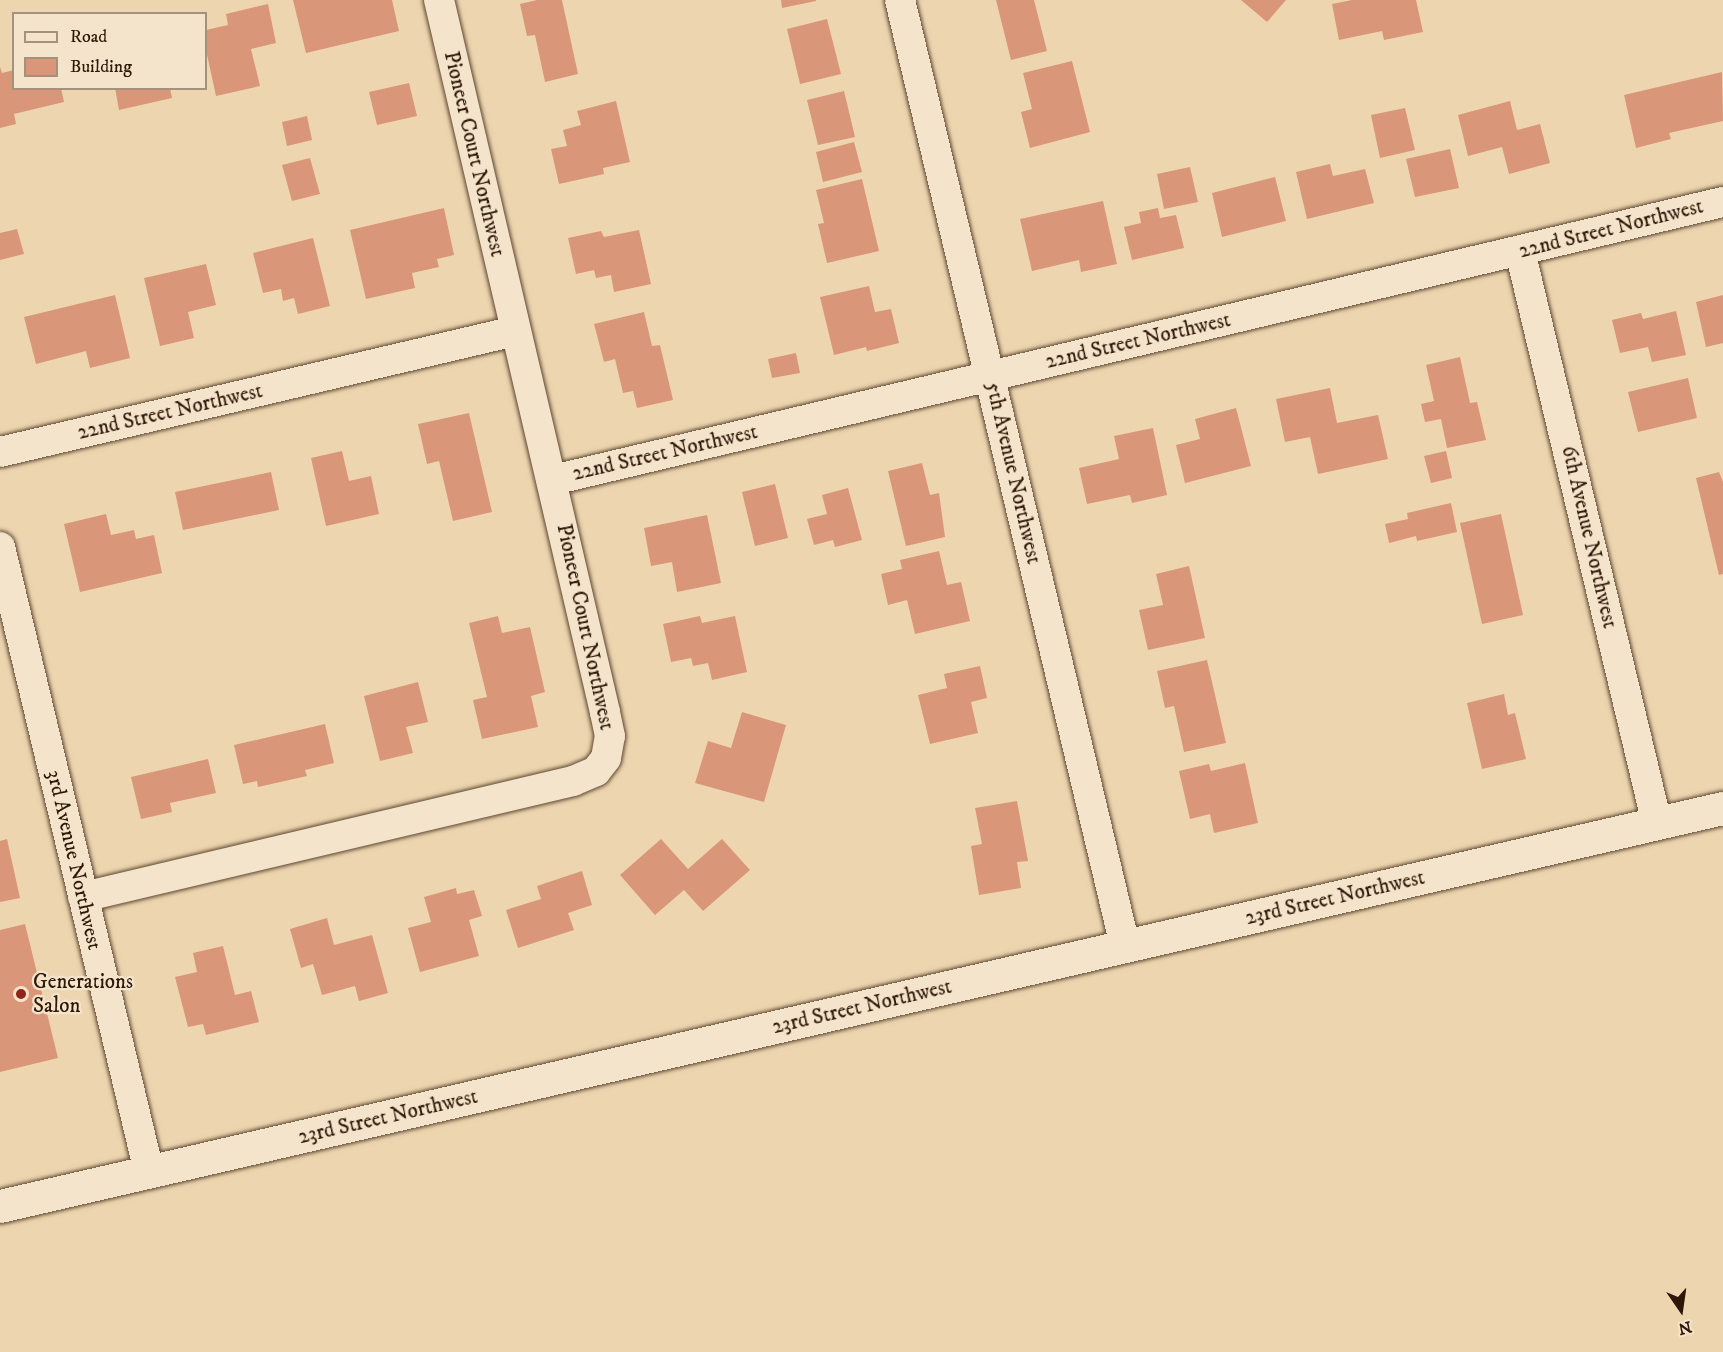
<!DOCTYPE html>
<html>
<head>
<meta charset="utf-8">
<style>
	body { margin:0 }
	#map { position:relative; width:1723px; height:1352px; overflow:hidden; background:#edd6af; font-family:"IM FELL DW Pica",serif }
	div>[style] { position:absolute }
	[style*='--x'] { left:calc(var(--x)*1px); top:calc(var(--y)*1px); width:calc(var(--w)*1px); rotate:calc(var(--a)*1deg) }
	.building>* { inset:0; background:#da9679 }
	.roads { filter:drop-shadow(0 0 2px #5e4732) drop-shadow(0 0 2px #5e4732) }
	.street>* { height:30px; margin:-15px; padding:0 15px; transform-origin:15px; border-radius:15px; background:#f3e4cb }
	.secondary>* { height:33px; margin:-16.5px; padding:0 16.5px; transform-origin:16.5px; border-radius:16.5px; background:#f3e4cb }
	.dots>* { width:16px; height:16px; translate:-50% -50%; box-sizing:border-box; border:3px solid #f3e4cb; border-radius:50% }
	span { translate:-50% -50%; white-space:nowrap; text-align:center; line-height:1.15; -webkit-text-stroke:4.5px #f3e4cb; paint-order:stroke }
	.street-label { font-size:21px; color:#2f1708 }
	.poi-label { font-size:21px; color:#2f1708 }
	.left { translate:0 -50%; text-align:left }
	.legend { position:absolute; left:12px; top:12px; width:195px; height:78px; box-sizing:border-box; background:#f3e4cb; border:2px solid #a5927d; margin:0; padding:8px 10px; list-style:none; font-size:18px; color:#2f1708 }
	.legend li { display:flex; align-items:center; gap:12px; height:30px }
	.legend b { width:30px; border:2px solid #a5927d }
	.north { position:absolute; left:1651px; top:1280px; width:60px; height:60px; -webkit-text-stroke:4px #f3e4cb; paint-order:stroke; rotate:167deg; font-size:16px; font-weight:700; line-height:24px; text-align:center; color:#2f1708 }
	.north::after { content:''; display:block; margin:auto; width:21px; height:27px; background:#2f1708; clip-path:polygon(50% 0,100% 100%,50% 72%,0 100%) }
</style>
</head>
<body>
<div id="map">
	<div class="building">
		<i style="clip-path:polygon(293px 0,392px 0,399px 31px,306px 53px)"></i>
		<i style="clip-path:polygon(537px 0,562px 0,578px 74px,545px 82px,535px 35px,527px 36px,520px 4px)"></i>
		<i style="clip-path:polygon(781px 0,816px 0,816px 1px,782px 8px)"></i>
		<i style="clip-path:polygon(996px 0,1034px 0,1047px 51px,1011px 60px)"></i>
		<i style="clip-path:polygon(1241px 0,1286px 0,1267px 22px)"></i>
		<i style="clip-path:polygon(1352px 0,1416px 0,1423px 32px,1384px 40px,1382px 31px,1339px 40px,1332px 4px)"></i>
		<i style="clip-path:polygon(268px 4px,276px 43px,251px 49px,260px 86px,216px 96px,206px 50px,206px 30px,228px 25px,226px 14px)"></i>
		<i style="clip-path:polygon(827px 19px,841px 74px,800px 84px,787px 29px)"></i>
		<i style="clip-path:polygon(1072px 61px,1090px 132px,1030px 148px,1021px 112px,1032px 109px,1023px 73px)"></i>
		<i style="clip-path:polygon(0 67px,2px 73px,14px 70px,14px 88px,61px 88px,64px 102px,14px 114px,16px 124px,0 128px)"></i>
		<i style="clip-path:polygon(1722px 72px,1723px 121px,1669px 133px,1671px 139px,1636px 148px,1624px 95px)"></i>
		<i style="clip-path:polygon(409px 83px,417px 116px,377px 125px,369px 92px)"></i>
		<i style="clip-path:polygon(115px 88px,170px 88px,172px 98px,119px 110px)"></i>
		<i style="clip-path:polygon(844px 91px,855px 137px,818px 145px,807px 100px)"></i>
		<i style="clip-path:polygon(616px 101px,630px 162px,603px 168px,604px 174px,559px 184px,551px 149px,567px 146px,563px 130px,581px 125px,577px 111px)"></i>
		<i style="clip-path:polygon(1510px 101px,1517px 130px,1540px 124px,1550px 163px,1509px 174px,1502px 147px,1468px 156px,1458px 115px)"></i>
		<i style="clip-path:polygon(1405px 108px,1415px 150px,1380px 158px,1371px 115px)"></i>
		<i style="clip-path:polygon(307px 116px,312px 140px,287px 146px,282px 122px)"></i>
		<i style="clip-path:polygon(854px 142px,862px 172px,823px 182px,816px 152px)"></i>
		<i style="clip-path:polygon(1450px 149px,1459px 188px,1415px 197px,1406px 159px)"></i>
		<i style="clip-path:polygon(310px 158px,320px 194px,292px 201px,282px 165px)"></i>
		<i style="clip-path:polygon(1330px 164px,1333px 176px,1365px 169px,1374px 203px,1307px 219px,1296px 172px)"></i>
		<i style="clip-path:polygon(1190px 167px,1198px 202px,1164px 209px,1157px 174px)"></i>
		<i style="clip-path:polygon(1275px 177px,1286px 221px,1222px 237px,1212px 193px)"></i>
		<i style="clip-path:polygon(862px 179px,879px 251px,827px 263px,818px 224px,824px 223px,816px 190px)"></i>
		<i style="clip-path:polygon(1103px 201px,1117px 264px,1081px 272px,1079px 260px,1032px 271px,1020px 219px)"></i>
		<i style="clip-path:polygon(444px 208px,454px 255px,437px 259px,439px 267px,412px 273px,415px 288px,366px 299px,350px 230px)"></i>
		<i style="clip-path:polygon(1158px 208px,1160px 218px,1176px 215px,1184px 248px,1132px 260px,1124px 227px,1141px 223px,1139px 212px)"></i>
		<i style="clip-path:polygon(17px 229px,24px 254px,0 260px,0 233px)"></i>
		<i style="clip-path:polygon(639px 230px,651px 284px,614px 292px,611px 275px,596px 278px,594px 270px,576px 274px,568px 238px,601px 231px,604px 237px)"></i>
		<i style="clip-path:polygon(313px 238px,330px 306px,298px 314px,294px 298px,283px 301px,281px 289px,263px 293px,253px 253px)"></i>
		<i style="clip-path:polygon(206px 264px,216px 305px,188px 312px,194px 338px,160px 346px,144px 278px)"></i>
		<i style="clip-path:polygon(869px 286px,875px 312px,891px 309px,899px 343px,867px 351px,866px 347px,834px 355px,820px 297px)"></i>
		<i style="clip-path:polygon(115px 295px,130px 358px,90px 368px,86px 351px,36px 364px,24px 317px)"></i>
		<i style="clip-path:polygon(1723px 295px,1723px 343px,1706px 347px,1696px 302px)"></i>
		<i style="clip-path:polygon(1676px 311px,1686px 355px,1652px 362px,1648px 347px,1620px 353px,1612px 320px,1641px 313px,1643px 319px)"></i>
		<i style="clip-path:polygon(644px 312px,652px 346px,660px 345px,673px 400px,637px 408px,633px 391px,623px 393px,615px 359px,604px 362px,594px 324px)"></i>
		<i style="clip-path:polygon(796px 353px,800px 373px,772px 378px,768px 359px)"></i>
		<i style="clip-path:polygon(1460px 357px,1470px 403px,1477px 402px,1486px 440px,1447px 448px,1441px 419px,1425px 422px,1421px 404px,1434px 401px,1426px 365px)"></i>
		<i style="clip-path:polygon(1688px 378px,1697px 418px,1638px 432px,1628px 392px)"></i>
		<i style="clip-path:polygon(1330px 388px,1337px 423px,1378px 415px,1388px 459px,1318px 474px,1310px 437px,1285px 442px,1276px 399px)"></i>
		<i style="clip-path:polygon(1236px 408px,1251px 466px,1185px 483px,1176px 445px,1200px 439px,1195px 419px)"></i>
		<i style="clip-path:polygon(469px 413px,492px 512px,453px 521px,439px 461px,427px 464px,418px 424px)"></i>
		<i style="clip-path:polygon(1153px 428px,1167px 495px,1132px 503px,1130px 495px,1087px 504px,1079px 468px,1119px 459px,1114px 436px)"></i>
		<i style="clip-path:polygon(342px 451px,349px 481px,371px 476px,379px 514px,326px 526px,311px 458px)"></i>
		<i style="clip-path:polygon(1446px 451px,1452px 478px,1431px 483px,1424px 456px)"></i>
		<i style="clip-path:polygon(922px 463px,930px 495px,939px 493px,945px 537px,906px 546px,888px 471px)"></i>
		<i style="clip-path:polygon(271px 472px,279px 510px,183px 530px,175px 492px)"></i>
		<i style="clip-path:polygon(1719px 472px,1723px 482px,1723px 574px,1719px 575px,1696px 478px)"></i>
		<i style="clip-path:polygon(775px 484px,788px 538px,755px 546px,742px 492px)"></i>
		<i style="clip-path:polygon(848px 488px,862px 540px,835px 547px,833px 540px,814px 545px,807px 519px,827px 514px,822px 495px)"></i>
		<i style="clip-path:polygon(1451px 503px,1457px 532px,1417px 541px,1416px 536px,1389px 543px,1385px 524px,1408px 519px,1407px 513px)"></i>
		<i style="clip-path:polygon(106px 514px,111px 535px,134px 530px,136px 539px,154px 535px,162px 573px,80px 592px,64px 524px)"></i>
		<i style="clip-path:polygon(1501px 514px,1523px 615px,1482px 624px,1460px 523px)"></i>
		<i style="clip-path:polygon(707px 515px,721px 583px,677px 592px,672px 562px,651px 566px,644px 528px)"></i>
		<i style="clip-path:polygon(939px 551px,947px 585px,961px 582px,970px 621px,915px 634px,907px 600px,888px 605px,881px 574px,902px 569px,900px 560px)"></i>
		<i style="clip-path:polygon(1189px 566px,1205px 638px,1148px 650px,1139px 610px,1163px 605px,1156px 574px)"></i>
		<i style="clip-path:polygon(498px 616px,502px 633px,530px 627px,545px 692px,531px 696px,538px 727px,482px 739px,473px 700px,487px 697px,469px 623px)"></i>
		<i style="clip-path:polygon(700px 616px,702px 623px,735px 616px,747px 672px,712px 680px,708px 663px,693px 666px,691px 658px,671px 662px,663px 624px)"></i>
		<i style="clip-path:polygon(1207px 660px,1226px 743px,1184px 752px,1174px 706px,1165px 708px,1157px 671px)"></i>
		<i style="clip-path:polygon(980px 666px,987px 698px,971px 702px,978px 733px,930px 744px,918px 695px,947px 688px,944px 674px)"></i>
		<i style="clip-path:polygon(418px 682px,428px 722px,406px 727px,413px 753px,380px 761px,364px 696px)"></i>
		<i style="clip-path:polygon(1504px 694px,1508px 715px,1515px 713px,1526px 759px,1482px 769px,1467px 703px)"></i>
		<i style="clip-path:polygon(742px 712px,786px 725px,764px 802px,695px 783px,708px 741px,731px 748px)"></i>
		<i style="clip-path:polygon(325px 724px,334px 763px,305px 770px,307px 776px,258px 787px,257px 781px,243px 784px,234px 745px)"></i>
		<i style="clip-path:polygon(208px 759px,216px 793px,170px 803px,172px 812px,141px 819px,131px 777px)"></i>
		<i style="clip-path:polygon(1245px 763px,1258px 823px,1214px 833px,1210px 814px,1190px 819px,1179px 771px,1209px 764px,1211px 771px)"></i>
		<i style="clip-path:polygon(1017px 801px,1028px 861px,1017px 862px,1021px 888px,979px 895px,971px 846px,982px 844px,975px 808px)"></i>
		<i style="clip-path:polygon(7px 839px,20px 898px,0 902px,0 841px)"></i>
		<i style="clip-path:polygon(661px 839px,688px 869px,722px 839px,750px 870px,703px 911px,684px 890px,655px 915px,620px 875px)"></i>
		<i style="clip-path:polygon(582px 871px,592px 905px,568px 913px,574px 930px,518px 948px,506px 910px,541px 899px,537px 886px)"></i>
		<i style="clip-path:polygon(456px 888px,457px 894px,474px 890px,482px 916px,469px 920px,479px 956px,420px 972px,408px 928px,431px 922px,424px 897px)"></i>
		<i style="clip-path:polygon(327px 918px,334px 945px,372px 935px,388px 993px,359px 1001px,355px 986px,322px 995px,313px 964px,301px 968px,290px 929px)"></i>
		<i style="clip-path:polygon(25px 924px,58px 1058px,0 1072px,0 930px)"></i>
		<i style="clip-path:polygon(223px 946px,235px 995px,251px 991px,259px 1022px,206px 1035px,203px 1024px,188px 1027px,175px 977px,197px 972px,193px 953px)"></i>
	</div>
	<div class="roads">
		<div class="street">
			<i style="--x:900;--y:0;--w:972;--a:76.62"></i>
			<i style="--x:1520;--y:251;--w:589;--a:76.55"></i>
			<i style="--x:0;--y:452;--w:529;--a:-13.22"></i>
			<i style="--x:553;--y:480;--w:1203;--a:-13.37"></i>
			<i style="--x:0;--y:547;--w:643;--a:76.59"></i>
			<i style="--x:83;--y:897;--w:504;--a:-13.32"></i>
			<i style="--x:573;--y:781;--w:25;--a:-23"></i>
			<i style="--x:596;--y:771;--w:16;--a:-52"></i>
			<i style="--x:606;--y:758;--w:22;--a:-80"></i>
			<i style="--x:610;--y:736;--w:25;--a:-102"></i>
			<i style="--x:605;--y:712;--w:731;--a:-103.12"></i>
		</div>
		<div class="secondary">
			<i style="--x:0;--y:1206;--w:1768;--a:-13.01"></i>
		</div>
	</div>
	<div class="dots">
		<i style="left:21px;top:994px;background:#8f2418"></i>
	</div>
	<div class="street-label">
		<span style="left:474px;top:154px;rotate:77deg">Pioneer Court Northwest</span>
		<span style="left:1611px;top:229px;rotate:-14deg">22nd Street Northwest</span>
		<span style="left:1138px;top:341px;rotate:-13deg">22nd Street Northwest</span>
		<span style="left:170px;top:412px;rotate:-13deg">22nd Street Northwest</span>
		<span style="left:665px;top:453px;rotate:-13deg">22nd Street Northwest</span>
		<span style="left:1013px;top:473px;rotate:77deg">5th Avenue Northwest</span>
		<span style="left:1589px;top:537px;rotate:77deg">6th Avenue Northwest</span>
		<span style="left:585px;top:627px;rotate:78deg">Pioneer Court Northwest</span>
		<span style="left:74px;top:860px;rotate:77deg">3rd Avenue Northwest</span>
		<span style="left:1335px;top:898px;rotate:-13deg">23rd Street Northwest</span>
		<span style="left:862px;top:1007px;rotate:-13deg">23rd Street Northwest</span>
		<span style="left:388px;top:1117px;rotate:-13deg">23rd Street Northwest</span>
	</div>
	<div class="poi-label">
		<span class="left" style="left:33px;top:994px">Generations<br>Salon</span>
	</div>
	<ul class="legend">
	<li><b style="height:8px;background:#f3e4cb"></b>Road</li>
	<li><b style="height:16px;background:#da9679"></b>Building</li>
	</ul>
	<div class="north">N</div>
</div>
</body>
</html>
